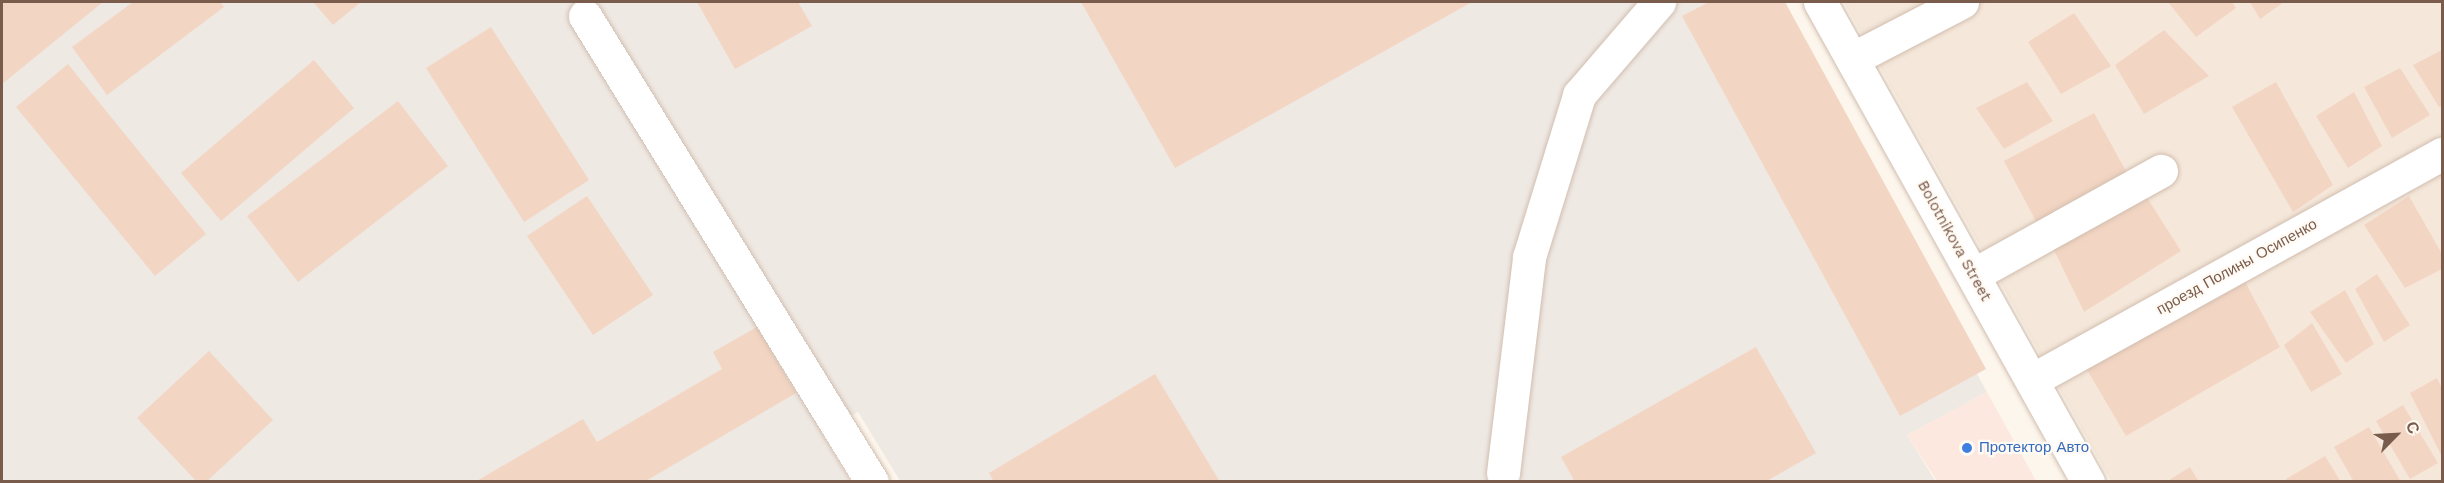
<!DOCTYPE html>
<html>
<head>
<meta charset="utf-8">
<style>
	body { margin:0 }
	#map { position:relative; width:2444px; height:483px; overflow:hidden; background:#fdf6ec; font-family:"Work Sans",sans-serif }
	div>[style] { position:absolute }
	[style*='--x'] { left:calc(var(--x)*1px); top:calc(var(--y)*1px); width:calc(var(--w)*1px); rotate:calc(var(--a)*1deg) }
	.residential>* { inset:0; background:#f5e8da }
	.commercial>* { inset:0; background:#fde8e0 }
	.industrial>* { inset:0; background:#efe9e4 }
	.building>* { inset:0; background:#f3d5c3 }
	.roads { filter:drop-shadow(0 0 2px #d1beb0) drop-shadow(0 0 2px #d1beb0) }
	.minor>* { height:33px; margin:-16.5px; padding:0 16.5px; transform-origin:16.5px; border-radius:16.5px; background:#fff }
	.dots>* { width:16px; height:16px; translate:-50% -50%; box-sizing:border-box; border:3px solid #fffaf3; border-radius:50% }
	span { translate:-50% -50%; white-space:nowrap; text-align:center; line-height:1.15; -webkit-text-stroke:4.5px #fffaf3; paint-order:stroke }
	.street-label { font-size:15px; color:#7a5c4d }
	.shop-label { font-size:15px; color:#366cbe }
	.left { translate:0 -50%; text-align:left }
	.frame { position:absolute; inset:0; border:3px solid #7a5c4d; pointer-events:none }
	.north { position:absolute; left:2366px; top:405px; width:60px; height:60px; -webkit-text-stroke:4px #fffaf3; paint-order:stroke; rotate:66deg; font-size:16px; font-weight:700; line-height:24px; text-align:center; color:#7a5c4d }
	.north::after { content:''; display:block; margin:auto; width:21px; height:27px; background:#7a5c4d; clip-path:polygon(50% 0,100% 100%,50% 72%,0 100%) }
</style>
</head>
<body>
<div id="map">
	<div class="residential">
		<i style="clip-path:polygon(1844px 2px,2442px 2px,2442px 481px,2111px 481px)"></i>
	</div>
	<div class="commercial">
		<i style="clip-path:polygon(1987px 392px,2036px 481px,1937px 481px,1907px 435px)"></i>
	</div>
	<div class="industrial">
		<i style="clip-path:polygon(2px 2px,1768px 2px,1987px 392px,1907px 435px,1936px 482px,900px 481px,858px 412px,821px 431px,850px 481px,2px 481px)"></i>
	</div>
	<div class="building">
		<i style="clip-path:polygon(2px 2px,103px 2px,2px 84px)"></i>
		<i style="clip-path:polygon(133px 2px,220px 2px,224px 7px,107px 95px,72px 47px)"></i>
		<i style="clip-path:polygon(313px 2px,361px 2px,333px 25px)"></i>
		<i style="clip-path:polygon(697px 2px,798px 2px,812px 26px,735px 69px)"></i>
		<i style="clip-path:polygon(1081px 2px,1472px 2px,1175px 168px)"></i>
		<i style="clip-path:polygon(1709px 2px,1785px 2px,1986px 369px,1900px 416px,1682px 16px)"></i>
		<i style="clip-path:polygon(2168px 2px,2232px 2px,2236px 8px,2196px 37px)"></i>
		<i style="clip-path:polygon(2250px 2px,2284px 2px,2260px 19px)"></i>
		<i style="clip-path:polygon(2074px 13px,2111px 66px,2061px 94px,2028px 42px)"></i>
		<i style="clip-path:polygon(491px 27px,589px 180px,524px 222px,426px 68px)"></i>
		<i style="clip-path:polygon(2164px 30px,2209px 76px,2144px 114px,2115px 65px)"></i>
		<i style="clip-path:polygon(2442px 50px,2442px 105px,2439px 107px,2413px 65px)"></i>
		<i style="clip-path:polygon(314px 60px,354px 108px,221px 221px,181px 173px)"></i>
		<i style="clip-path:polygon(68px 64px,206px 234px,155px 276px,16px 107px)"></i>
		<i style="clip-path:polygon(2400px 68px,2430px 115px,2392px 138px,2364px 87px)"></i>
		<i style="clip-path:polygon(2027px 82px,2053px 121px,2004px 149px,1976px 108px)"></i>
		<i style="clip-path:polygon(2276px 82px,2333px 185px,2293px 212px,2232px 107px)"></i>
		<i style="clip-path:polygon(2354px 92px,2382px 146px,2348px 168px,2316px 116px)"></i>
		<i style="clip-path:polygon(398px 101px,448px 166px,298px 282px,247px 216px)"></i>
		<i style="clip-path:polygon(2094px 113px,2127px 173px,2038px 225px,2004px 161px)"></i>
		<i style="clip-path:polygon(587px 196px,653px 295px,593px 335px,527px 236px)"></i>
		<i style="clip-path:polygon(2146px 196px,2181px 251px,2084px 312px,2053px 248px)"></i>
		<i style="clip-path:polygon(2409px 196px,2442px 254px,2442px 269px,2405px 288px,2364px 225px)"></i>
		<i style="clip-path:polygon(2377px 274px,2410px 325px,2384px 342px,2355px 289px)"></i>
		<i style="clip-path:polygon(2243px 278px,2280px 347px,2126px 436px,2086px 368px)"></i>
		<i style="clip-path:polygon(2345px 290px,2374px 344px,2346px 363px,2310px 312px)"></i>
		<i style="clip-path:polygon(2312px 323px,2342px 374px,2311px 392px,2284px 345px)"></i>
		<i style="clip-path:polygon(757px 327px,796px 393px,644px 482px,475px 482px,583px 419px,597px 442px,722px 369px,713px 352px)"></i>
		<i style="clip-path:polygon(1756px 347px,1816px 453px,1765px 482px,1575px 482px,1561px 457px)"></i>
		<i style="clip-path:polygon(209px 351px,273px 420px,206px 482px,197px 482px,137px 418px)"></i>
		<i style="clip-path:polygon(1155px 374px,1220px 482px,994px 482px,989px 473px)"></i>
		<i style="clip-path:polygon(2437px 378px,2442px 388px,2442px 457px,2410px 393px)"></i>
		<i style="clip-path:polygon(2403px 405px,2438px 463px,2410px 479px,2376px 421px)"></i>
		<i style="clip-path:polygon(2369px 427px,2401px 482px,2354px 482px,2334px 447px)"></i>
		<i style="clip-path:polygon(2325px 456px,2341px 482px,2288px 482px,2286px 479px)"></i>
		<i style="clip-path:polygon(2190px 467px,2199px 482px,2166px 482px)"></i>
	</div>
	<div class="roads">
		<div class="minor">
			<i style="--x:1820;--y:2;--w:550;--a:60.82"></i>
			<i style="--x:585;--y:16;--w:547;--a:58.37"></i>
			<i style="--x:1852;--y:59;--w:124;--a:-27.4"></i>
			<i style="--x:1973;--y:275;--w:215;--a:-29"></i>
			<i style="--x:2032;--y:380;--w:468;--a:-28.9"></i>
			<i style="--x:1503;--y:473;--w:218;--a:-83.1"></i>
			<i style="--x:1529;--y:257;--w:170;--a:-72.8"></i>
			<i style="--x:1579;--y:95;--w:123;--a:-49.3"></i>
		</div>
	</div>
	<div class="dots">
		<i style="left:1967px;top:448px;background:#3f7fe0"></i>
	</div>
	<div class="street-label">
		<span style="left:1954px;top:241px;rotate:61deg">Bolotnikova Street</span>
		<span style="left:2237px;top:267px;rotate:-29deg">проезд Полины Осипенко</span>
	</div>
	<div class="shop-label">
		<span class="left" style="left:1979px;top:448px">Протектор Авто</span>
	</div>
	<div class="frame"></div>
	<div class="north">С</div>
</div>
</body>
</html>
